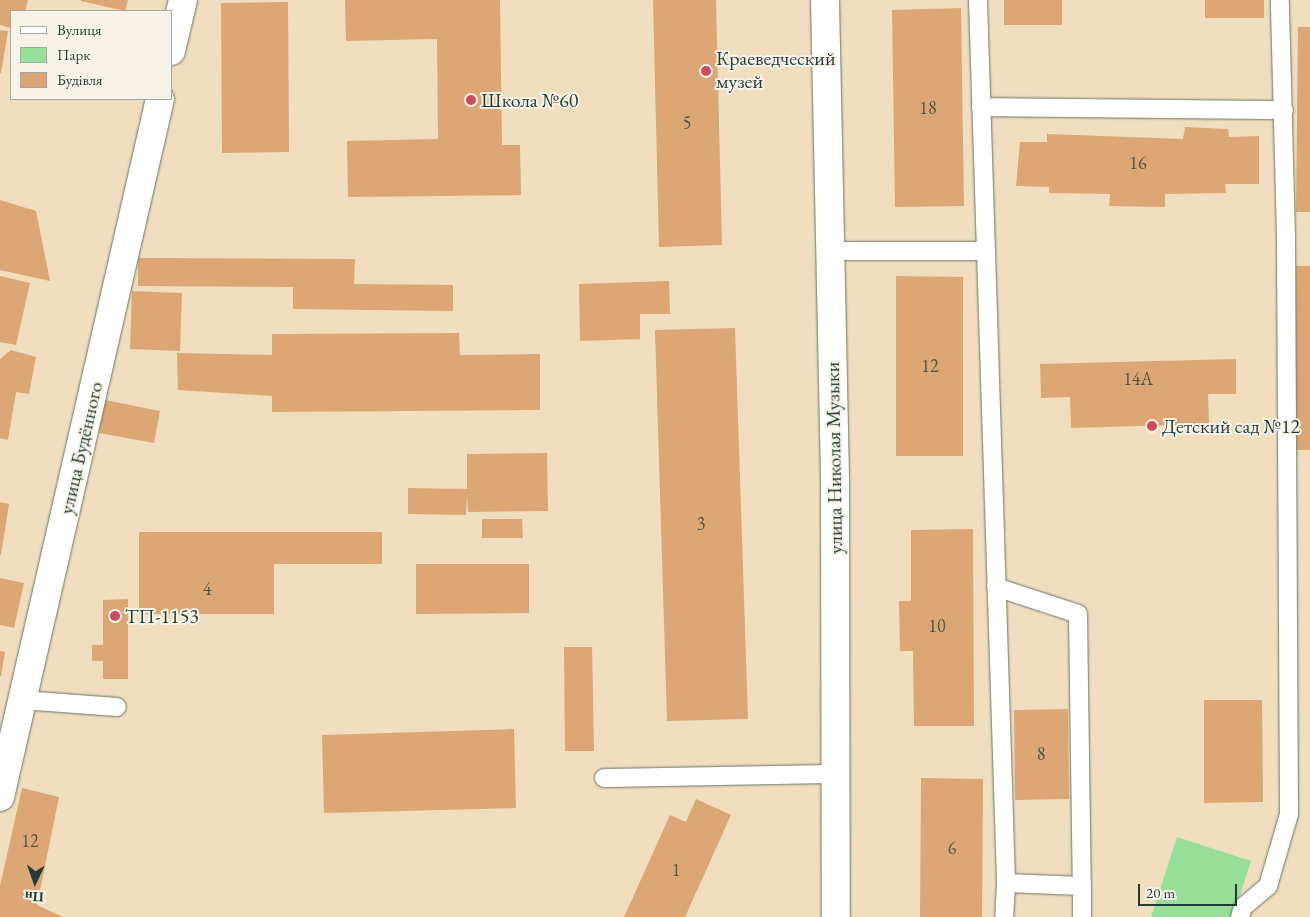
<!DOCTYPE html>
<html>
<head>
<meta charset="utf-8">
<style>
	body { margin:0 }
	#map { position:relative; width:1310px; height:917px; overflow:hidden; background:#f0debf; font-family:"EB Garamond",serif }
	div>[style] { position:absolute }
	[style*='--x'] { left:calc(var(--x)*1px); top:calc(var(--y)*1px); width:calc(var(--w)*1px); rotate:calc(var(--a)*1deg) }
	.green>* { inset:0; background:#98df99 }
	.building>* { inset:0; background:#dca774 }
	.roads { filter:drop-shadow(0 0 1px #687565) drop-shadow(0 0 1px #687565) }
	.lane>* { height:18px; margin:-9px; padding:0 9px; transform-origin:9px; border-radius:9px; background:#fff }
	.street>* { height:28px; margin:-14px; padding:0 14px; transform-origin:14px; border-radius:14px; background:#fff }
	.secondary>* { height:28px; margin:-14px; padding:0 14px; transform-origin:14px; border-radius:14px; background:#fff }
	.dots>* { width:14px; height:14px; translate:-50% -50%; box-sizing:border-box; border:2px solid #f7f3e8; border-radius:50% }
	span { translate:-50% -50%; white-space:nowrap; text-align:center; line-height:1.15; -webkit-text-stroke:4px #f7f3e8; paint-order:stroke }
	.number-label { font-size:18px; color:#4e5844 }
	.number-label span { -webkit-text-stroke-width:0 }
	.poi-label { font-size:20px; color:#1f3d34 }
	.left { translate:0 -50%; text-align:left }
	.street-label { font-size:20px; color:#1f3d34 }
	.legend { position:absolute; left:10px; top:10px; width:162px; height:90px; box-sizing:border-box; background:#f7f3e8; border:1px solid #a1aaa0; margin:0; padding:6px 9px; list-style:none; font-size:15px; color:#1f3d34 }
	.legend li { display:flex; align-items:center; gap:10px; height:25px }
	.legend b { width:25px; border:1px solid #a1aaa0 }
	.north { position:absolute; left:10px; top:857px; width:50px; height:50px; -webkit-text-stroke:4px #f7f3e8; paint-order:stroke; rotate:183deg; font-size:14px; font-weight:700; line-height:20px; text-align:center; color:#1f3d34 }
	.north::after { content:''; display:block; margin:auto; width:18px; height:22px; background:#1f3d34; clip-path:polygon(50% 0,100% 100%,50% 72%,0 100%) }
	.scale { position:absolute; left:1138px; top:884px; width:99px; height:22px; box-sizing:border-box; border:2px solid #1f3d34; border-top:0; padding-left:6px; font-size:15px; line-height:18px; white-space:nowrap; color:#1f3d34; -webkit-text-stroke:4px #f7f3e8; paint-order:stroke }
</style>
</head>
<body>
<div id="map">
	<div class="green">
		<i style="clip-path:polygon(1177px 837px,1251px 861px,1233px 917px,1151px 917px)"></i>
	</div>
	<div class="building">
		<i style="clip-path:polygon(0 0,28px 0,25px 11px,11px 11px,11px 28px,0 25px)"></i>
		<i style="clip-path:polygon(128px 0,125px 11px,81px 1px,81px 0)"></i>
		<i style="clip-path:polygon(345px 0,500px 0,502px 145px,520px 145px,521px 195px,348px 197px,347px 141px,438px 139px,437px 39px,346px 41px)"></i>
		<i style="clip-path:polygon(653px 0,716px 0,722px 245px,659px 247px)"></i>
		<i style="clip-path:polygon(1004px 0,1062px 0,1062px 25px,1004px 25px)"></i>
		<i style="clip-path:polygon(1205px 0,1264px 0,1264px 18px,1205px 18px)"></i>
		<i style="clip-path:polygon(288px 2px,289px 152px,222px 153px,221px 3px)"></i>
		<i style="clip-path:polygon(961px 8px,964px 206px,895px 207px,892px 10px)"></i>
		<i style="clip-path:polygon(1298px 27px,1310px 27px,1310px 212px,1296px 212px)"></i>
		<i style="clip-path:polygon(0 30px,8px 31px,1px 73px,0 73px)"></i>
		<i style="clip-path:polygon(1185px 127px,1228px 129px,1229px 137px,1259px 136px,1259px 184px,1225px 184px,1226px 193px,1165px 194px,1165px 207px,1109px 206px,1110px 194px,1049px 193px,1049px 187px,1016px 186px,1020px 142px,1047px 142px,1047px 134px,1183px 139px)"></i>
		<i style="clip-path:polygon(0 200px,36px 211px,50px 281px,0 270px)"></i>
		<i style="clip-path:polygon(138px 258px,355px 259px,354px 284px,453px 285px,453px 311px,293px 309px,293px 287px,138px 286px)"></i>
		<i style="clip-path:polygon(1296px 266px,1310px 266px,1310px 450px,1295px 450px)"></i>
		<i style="clip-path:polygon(0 276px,30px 283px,16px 345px,0 342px)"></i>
		<i style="clip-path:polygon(896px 276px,963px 277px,963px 456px,896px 456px)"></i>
		<i style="clip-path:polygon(669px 281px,670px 314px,640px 314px,640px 339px,580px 341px,579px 284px)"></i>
		<i style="clip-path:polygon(132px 291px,182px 293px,180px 351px,130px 349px)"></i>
		<i style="clip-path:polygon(735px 328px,748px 719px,667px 721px,655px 330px)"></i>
		<i style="clip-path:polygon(459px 333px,460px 355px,540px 354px,540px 410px,272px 412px,272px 396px,178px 390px,177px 353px,272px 355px,272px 334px)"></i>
		<i style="clip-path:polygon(11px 350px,36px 357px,29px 394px,16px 392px,8px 440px,0 438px,0 359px)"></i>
		<i style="clip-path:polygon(1236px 359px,1236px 394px,1208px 394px,1209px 424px,1071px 428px,1070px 397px,1041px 398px,1040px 364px)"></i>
		<i style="clip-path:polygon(105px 400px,160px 411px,154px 443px,99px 433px)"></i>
		<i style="clip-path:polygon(547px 453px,548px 511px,468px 512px,467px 493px,466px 515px,408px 514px,408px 488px,467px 489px,467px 454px)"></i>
		<i style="clip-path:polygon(0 502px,9px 504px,1px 555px,0 555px)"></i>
		<i style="clip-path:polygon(482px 519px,522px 519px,523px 538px,482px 538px)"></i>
		<i style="clip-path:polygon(973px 529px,974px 726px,914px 726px,913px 651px,900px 651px,899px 601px,911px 601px,911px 530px)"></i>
		<i style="clip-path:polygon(139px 532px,382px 532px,382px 564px,274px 564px,274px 614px,139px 614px)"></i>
		<i style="clip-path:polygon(416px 564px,529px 564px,529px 613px,416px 614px)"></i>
		<i style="clip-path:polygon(0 578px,24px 583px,14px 628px,0 625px)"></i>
		<i style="clip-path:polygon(128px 599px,128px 679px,103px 679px,103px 661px,92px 661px,92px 645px,103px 645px,103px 600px)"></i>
		<i style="clip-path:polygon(564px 647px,592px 647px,594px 751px,565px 751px)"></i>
		<i style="clip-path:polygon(0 651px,5px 652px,1px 676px,0 676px)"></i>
		<i style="clip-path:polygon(1204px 700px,1262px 700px,1263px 802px,1204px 803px)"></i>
		<i style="clip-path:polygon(1068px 709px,1069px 799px,1015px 800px,1014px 710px)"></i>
		<i style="clip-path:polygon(514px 729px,516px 808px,324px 813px,322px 735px)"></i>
		<i style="clip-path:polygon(921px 778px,983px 779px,982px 917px,920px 917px)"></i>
		<i style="clip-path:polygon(22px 788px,59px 797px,37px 905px,63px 917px,0 917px,0 886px)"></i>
		<i style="clip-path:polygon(696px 799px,731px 815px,685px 917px,624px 917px,670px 815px,686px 822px)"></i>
	</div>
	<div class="roads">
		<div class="lane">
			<i style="--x:978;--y:0;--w:883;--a:88.18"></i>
			<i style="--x:1006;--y:883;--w:34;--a:93"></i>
			<i style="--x:981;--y:107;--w:303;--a:0.6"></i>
			<i style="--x:831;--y:251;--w:155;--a:0"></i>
			<i style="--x:996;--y:587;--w:86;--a:18.2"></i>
			<i style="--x:1078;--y:614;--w:272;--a:89.2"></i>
			<i style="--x:1082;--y:886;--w:76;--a:-177.7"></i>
			<i style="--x:22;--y:700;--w:95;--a:4.2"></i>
			<i style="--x:604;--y:778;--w:231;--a:-1"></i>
			<i style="--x:1082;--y:917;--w:31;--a:-90"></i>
			<i style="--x:1240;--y:917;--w:10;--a:-73"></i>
			<i style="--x:1243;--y:907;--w:33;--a:-40"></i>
			<i style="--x:1268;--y:886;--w:75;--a:-73.7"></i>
			<i style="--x:1289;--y:814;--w:577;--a:-90.3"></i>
			<i style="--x:1286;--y:237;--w:237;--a:-91.5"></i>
		</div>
		<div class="street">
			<i style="--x:171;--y:51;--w:52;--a:-76.8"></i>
			<i style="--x:0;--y:797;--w:716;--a:-77.09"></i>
		</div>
		<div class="secondary">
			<i style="--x:825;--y:0;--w:481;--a:88.8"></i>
			<i style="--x:835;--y:481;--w:436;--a:89.9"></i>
		</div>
	</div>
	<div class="dots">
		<i style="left:706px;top:71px;background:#d1495b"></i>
		<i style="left:471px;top:100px;background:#d1495b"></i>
		<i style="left:1152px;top:426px;background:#d1495b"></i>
		<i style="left:115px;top:616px;background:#d1495b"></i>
	</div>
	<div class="number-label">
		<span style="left:928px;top:108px">18</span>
		<span style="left:687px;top:123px">5</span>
		<span style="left:1138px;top:163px">16</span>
		<span style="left:930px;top:366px">12</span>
		<span style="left:1138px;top:379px">14А</span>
		<span style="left:701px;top:524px">3</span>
		<span style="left:207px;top:589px">4</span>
		<span style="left:937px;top:626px">10</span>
		<span style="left:1041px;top:754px">8</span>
		<span style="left:30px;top:841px">12</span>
		<span style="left:952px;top:848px">6</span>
		<span style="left:676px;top:870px">1</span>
	</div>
	<div class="poi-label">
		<span class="left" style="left:716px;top:70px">Краеведческий<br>музей</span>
		<span class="left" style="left:481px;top:100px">Школа №60</span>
		<span class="left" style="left:1162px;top:426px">Детский сад №12</span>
		<span class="left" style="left:125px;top:616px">ТП-1153</span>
	</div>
	<div class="street-label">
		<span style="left:81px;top:448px;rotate:-77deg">улица Будённого</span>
		<span style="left:834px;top:458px;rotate:-91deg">улица Николая Музыки</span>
	</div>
	<ul class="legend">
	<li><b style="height:6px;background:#fff"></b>Вулиця</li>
	<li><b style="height:14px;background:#98df99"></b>Парк</li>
	<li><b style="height:14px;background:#dca774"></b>Будівля</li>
	</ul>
	<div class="north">Пн</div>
	<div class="scale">20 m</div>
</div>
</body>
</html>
